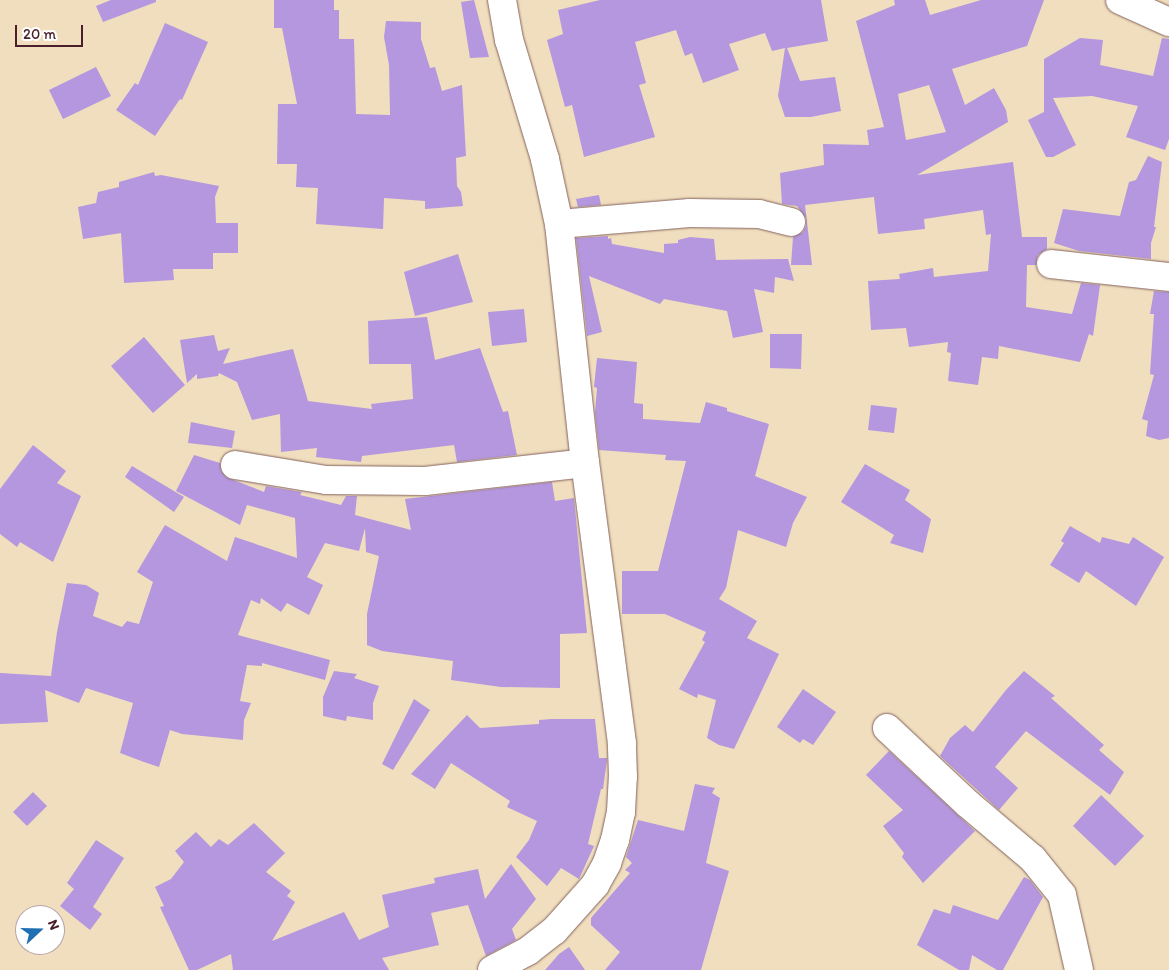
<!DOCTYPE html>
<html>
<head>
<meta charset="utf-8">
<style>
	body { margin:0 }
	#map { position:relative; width:1169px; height:970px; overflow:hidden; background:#f0debe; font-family:Itim,sans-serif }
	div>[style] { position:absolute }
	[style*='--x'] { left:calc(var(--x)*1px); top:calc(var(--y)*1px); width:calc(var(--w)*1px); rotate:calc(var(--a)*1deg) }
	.building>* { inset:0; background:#b497de }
	.roads { filter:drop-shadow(0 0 1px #84625e) drop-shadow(0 0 1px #84625e) }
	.minor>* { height:28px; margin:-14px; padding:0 14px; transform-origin:14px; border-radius:14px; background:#fff }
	span { translate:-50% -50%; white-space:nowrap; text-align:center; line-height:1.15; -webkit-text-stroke:5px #fff; paint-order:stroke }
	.north { position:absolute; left:15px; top:905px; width:50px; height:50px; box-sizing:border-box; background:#fff; border:1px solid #b7a5aa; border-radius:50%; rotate:69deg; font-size:14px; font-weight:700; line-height:20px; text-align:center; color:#4a1f2b }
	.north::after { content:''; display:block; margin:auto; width:18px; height:22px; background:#1f6fb2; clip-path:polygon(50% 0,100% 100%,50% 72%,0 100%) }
	.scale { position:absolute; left:15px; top:25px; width:68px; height:22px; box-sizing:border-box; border:2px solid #4a1f2b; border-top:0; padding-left:6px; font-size:15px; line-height:18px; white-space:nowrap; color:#4a1f2b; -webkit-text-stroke:4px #fff; paint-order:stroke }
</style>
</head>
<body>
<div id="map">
	<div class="building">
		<i style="clip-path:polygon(111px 0,156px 0,156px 2px,103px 22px,96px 6px)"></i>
		<i style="clip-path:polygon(274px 0,334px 0,334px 10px,339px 10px,339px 39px,354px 39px,356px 114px,390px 115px,389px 65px,384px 37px,386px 21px,421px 22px,421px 39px,430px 68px,435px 67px,442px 91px,462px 85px,466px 156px,456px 158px,457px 186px,461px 192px,463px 206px,425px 209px,425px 201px,384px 198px,383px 229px,316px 224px,318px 188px,296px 187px,297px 164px,277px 164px,278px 104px,297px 104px,282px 28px,274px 28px)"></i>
		<i style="clip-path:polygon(474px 0,489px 57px,470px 58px,461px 2px)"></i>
		<i style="clip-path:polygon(600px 0,821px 0,828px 41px,787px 48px,800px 81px,835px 77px,841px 111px,811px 117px,785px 117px,778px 96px,785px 48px,772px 51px,765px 33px,729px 44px,739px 70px,703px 83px,692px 53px,685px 56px,676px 30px,635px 42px,646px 83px,639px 85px,655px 137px,584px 157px,572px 105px,565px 107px,547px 40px,563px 34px,558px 10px)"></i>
		<i style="clip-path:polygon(evenodd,894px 0,925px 0,930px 15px,981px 0,1044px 0,1027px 46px,952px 69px,965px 105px,994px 88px,1006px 110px,1008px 122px,917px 175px,1013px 162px,1022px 237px,1047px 237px,1047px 249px,1038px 255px,1036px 265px,1027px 265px,1026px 307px,1072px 314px,1081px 283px,1100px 285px,1093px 336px,1089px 334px,1080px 362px,999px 346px,998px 359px,982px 357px,978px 385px,948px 381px,951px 353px,947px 352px,948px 342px,909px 347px,906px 328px,871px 330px,868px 281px,900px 279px,899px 274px,933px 268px,934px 277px,988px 271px,991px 234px,986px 235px,983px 210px,924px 219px,925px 229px,878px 234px,874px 197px,805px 205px,812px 265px,791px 265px,793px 237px,803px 232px,806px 226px,806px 218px,797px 206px,782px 204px,780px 173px,824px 165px,823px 144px,869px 145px,867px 130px,884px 127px,856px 21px,895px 5px,894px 0,929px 85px,946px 132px,906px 140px,898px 94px,929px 85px)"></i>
		<i style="clip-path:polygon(165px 23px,208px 42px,182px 100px,180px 99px,155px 136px,116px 110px,135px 83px,138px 85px)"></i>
		<i style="clip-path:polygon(1080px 38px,1103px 40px,1100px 65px,1153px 76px,1162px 38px,1169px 39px,1169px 139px,1165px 150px,1126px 137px,1138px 106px,1092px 96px,1053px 98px,1076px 145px,1053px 157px,1046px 157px,1028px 120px,1044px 112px,1044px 59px)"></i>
		<i style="clip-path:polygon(96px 67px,111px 96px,63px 119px,49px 90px)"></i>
		<i style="clip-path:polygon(1148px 156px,1162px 162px,1154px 227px,1156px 227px,1151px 243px,1151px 259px,1079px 251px,1054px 243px,1063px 209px,1120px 216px,1129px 182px,1136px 180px)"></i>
		<i style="clip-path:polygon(154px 172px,155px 176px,161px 175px,219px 186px,215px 197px,216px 223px,238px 223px,238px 253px,213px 253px,213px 269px,173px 269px,174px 280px,124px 283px,121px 233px,83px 239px,78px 207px,96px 203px,98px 192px,119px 187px,119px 182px)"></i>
		<i style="clip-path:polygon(599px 195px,601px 205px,578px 207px,576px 199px)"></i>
		<i style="clip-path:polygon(608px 236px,608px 239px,611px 238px,612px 244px,664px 253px,664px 244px,678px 243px,678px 240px,690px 237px,714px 239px,716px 260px,788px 259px,794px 281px,775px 277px,774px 293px,754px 289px,763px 332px,733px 338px,727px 311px,664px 299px,660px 304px,589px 276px,602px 332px,587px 336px,576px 238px)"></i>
		<i style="clip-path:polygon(458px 254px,473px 302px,415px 316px,404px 272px)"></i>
		<i style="clip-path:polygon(1154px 291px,1169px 292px,1169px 438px,1159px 440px,1146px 436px,1148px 421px,1142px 419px,1154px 375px,1150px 374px,1154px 314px,1150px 314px)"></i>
		<i style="clip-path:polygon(524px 309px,527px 342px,492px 346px,488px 312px)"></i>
		<i style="clip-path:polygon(427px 317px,435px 360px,480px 348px,503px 412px,508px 411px,517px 455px,457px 462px,454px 445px,362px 456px,361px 462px,316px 457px,317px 448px,281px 452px,280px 414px,252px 420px,237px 382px,219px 373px,218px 376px,197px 379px,197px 374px,187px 383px,180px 340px,214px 335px,218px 351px,230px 348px,223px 364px,293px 349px,308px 401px,372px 409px,371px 404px,413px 399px,411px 364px,369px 364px,368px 321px)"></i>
		<i style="clip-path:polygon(770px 334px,802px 334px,801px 369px,770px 368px)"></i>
		<i style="clip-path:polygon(144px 337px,185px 385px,153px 413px,111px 366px)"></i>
		<i style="clip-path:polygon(597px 358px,637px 362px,634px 403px,643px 404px,643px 419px,700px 423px,706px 402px,727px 408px,727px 411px,769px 424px,755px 476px,807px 497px,793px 523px,786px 547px,738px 530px,726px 588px,719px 599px,757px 621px,747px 638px,779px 654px,734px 749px,719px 745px,707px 738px,716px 700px,698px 694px,697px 698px,679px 689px,705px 642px,702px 640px,706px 632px,665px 614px,622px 614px,622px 571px,658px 571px,686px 461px,665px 460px,666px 455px,599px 450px,595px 413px,597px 388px,594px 387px)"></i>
		<i style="clip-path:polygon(871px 405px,897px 408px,894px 433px,868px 430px)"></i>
		<i style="clip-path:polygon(191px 422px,235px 431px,232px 448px,188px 443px)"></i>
		<i style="clip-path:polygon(33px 445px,66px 471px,57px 483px,81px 496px,53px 562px,20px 542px,17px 547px,0 534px,0 489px)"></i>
		<i style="clip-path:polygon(194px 455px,220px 463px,221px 471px,226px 477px,264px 492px,266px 486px,302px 492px,300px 495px,341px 505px,346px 496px,357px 496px,355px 515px,411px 530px,405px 499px,552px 482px,555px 501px,574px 498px,587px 633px,560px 634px,560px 688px,501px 687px,451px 680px,453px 661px,382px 651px,367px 645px,367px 614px,379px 556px,366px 552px,365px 528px,359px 551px,325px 543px,307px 577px,323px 585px,309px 615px,287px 603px,281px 612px,261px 598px,260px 604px,251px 600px,238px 635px,330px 660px,325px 680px,262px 663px,262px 666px,247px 665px,240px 701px,251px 703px,244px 720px,243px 740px,182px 734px,170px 730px,159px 767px,144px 762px,120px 753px,133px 703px,86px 688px,79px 703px,45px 690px,48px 722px,0 724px,0 673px,51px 676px,57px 632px,67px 583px,86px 585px,99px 593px,93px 616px,122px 627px,127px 621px,139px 624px,153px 582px,137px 572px,165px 525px,227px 561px,235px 537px,297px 558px,295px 518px,247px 505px,240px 525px,176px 491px)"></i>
		<i style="clip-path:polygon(865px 464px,910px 490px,905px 500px,931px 519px,923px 553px,890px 543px,894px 535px,841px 502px)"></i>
		<i style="clip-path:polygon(132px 466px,184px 497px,174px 512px,125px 477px)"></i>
		<i style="clip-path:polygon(1070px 526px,1100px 543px,1102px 537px,1129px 544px,1133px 537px,1164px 557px,1136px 606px,1086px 571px,1079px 583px,1050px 565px,1064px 543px,1061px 541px)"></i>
		<i style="clip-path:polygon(334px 671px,357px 674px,354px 678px,379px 686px,373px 703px,373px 720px,347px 716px,346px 721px,323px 716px,323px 697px)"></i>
		<i style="clip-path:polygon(1024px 671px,1055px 696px,1051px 698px,1104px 745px,1099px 750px,1124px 772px,1110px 795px,1026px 731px,995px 767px,1018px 788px,999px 810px,940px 756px,950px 738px,965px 725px,973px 732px,1006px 690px)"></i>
		<i style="clip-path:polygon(803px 689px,836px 712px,813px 745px,803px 739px,800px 743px,777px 727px)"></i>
		<i style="clip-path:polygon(414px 699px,430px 710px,393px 770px,382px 764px)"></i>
		<i style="clip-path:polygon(467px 715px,480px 728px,539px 724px,539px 720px,552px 719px,595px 719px,599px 758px,607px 758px,607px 760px,603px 789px,601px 789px,588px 844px,594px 846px,579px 879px,561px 868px,547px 886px,516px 857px,529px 840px,537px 821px,507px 807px,510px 801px,451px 763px,435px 789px,411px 774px)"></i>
		<i style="clip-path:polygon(889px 751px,975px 831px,923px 883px,902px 857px,904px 853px,883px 826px,903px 810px,866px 775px)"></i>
		<i style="clip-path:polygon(695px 784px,715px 788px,712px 793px,720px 798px,706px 863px,729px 871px,701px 970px,605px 970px,620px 952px,591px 925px,591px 918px,630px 873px,625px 870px,632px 863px,626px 857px,638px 820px,684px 831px)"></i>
		<i style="clip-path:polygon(33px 792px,47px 806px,27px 826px,13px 812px)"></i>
		<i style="clip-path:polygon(1101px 795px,1144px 836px,1115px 866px,1073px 826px)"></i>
		<i style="clip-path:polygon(254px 823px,285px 853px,266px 872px,291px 891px,287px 896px,295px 902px,272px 941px,344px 912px,359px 940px,389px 927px,382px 895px,435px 883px,434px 878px,478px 869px,485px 899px,511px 864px,536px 899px,512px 929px,516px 940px,486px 956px,468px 905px,431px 913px,439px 945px,382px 958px,389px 970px,233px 970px,231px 954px,197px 970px,189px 970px,160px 907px,164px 906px,155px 887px,171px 879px,184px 862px,175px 851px,196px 832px,211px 847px,219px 839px,228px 845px)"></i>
		<i style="clip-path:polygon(96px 840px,124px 858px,93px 907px,102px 914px,90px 930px,60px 906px,74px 889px,67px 883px)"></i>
		<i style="clip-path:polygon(1024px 877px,1030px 880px,1043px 897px,1003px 970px,997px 970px,972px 955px,969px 970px,959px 970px,917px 945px,934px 909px,950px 914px,953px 905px,998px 920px)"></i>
		<i style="clip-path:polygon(569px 947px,585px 970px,545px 970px,559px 954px)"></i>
	</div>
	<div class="roads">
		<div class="minor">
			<i style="--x:1120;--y:0;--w:54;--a:24.2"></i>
			<i style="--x:559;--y:224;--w:131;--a:-4.8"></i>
			<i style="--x:690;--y:213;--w:69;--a:0.8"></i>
			<i style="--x:759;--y:214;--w:33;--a:14"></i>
			<i style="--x:1051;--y:264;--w:119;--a:6.3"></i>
			<i style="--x:235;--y:465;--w:92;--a:9.4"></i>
			<i style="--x:326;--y:480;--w:99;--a:0.6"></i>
			<i style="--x:425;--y:481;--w:161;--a:-6.4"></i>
			<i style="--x:887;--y:728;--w:111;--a:43.2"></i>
			<i style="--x:968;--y:804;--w:85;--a:40.2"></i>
			<i style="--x:1033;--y:859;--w:46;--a:51.1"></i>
			<i style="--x:1062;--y:895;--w:77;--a:77.2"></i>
			<i style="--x:492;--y:970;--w:41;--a:-27.8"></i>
			<i style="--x:528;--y:951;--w:33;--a:-38"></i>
			<i style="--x:554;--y:931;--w:62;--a:-48.3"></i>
			<i style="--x:595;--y:885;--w:25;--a:-61"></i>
			<i style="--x:607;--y:863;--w:24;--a:-71"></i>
			<i style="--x:615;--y:840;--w:29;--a:-78"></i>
			<i style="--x:621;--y:812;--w:35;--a:-87"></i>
			<i style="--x:623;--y:777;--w:34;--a:-92"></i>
			<i style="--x:622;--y:743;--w:282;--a:-97.5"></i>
			<i style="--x:585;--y:463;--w:240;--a:-96.2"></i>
			<i style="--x:559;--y:224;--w:66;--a:-102.2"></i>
			<i style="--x:545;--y:159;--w:124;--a:-106.8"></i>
			<i style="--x:509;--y:40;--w:41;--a:-99.9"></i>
		</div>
	</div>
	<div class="north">N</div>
	<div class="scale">20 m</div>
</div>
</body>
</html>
